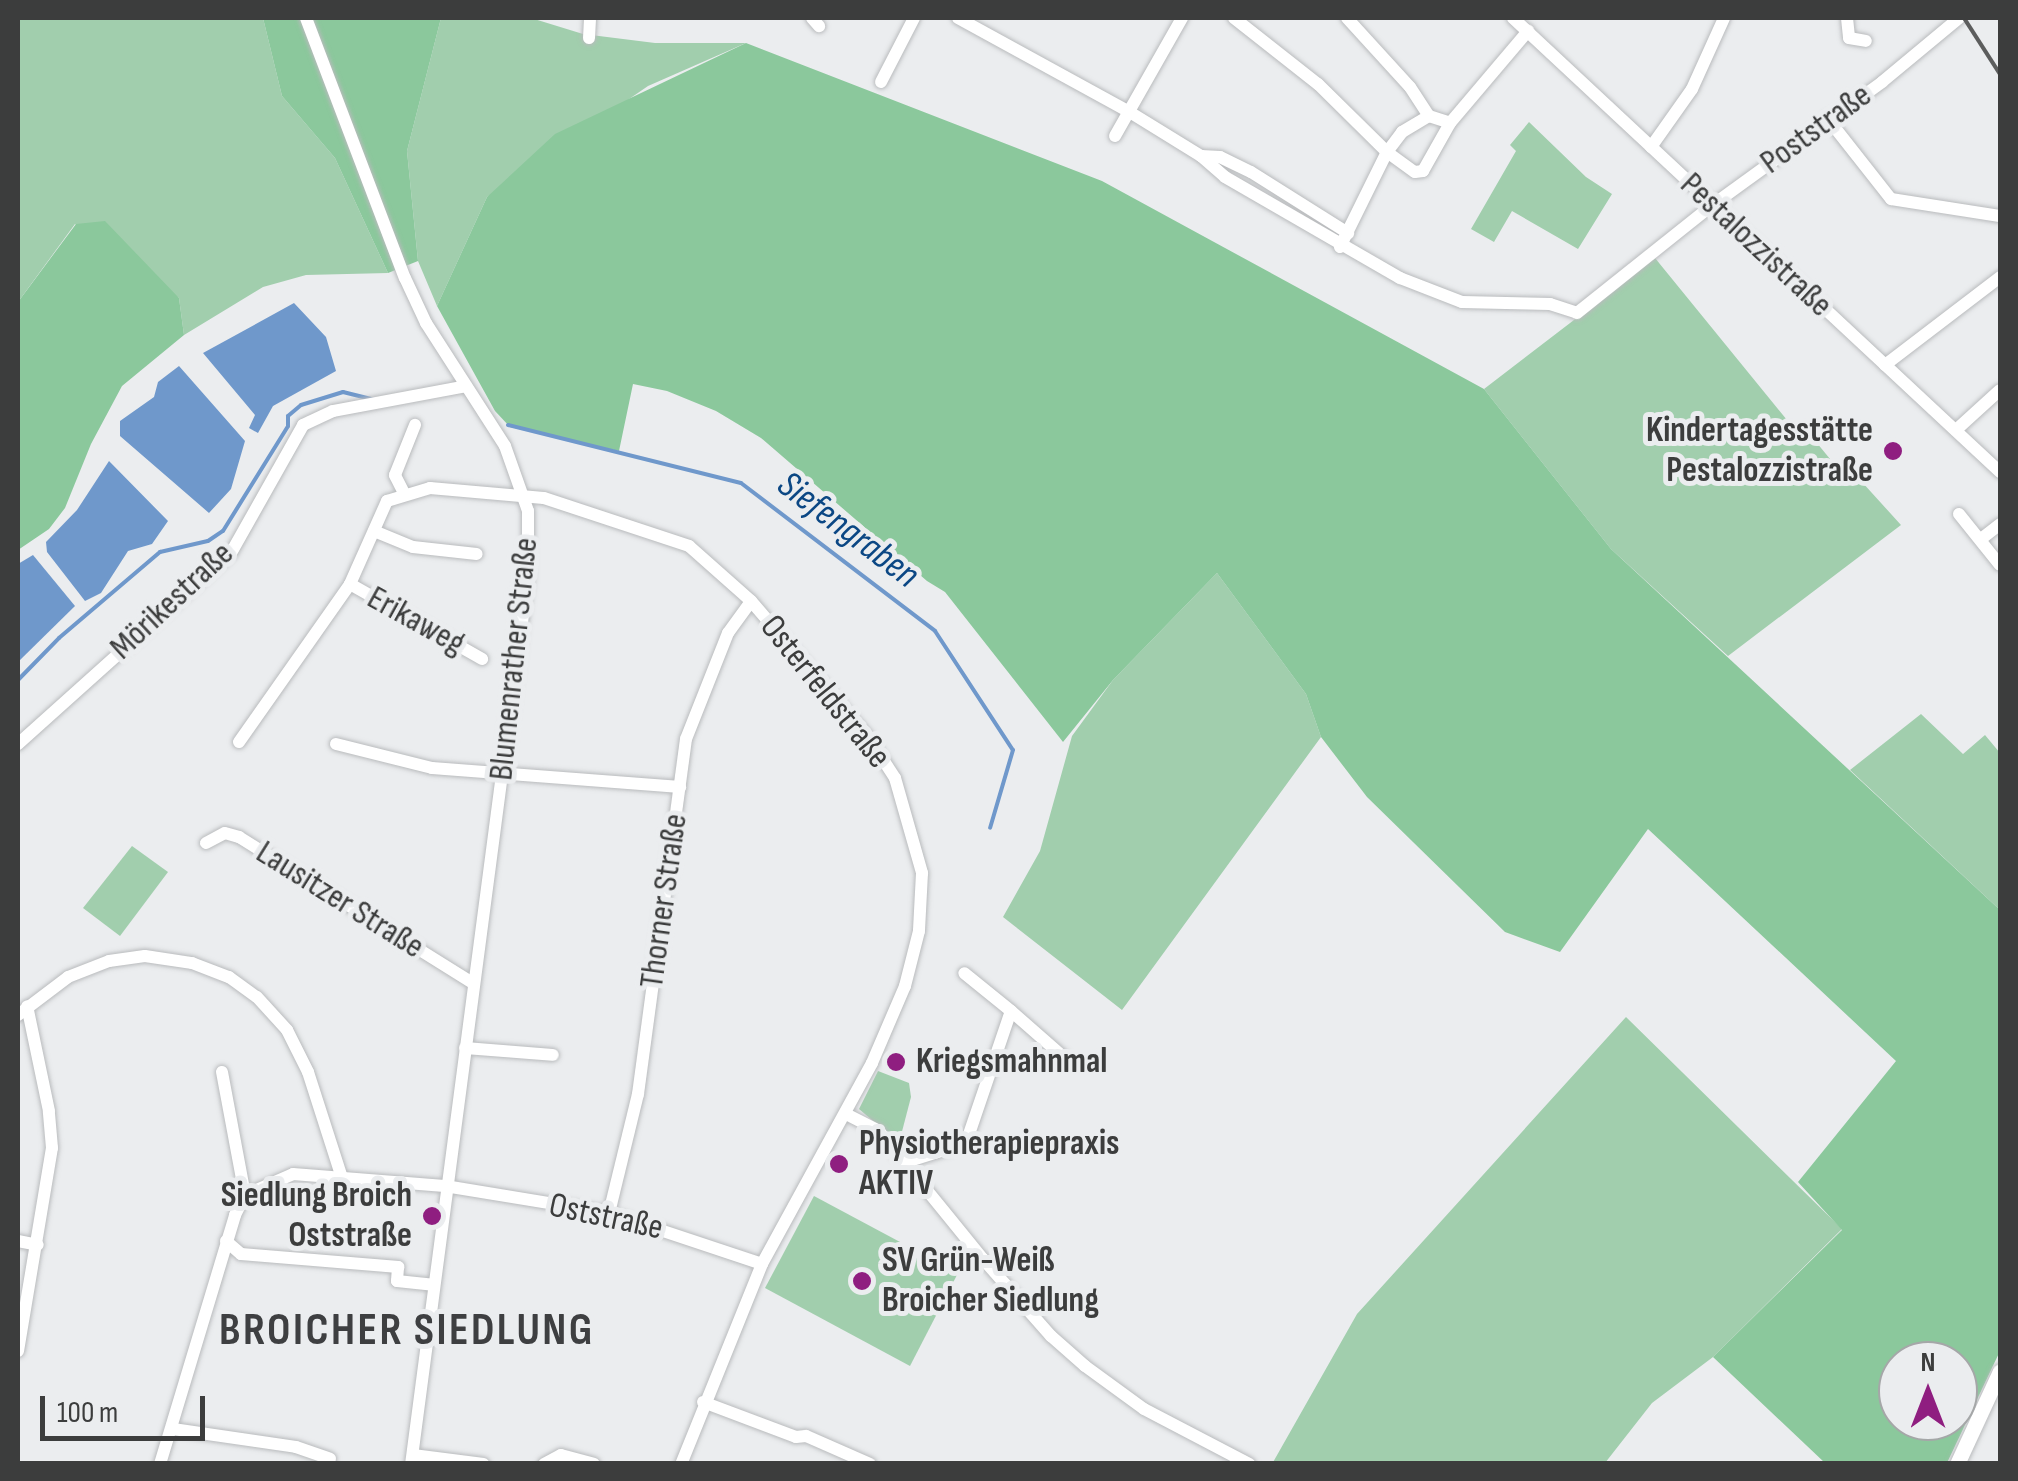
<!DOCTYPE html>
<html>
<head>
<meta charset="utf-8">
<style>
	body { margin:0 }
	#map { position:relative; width:2018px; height:1481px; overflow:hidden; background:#ebedef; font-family:"Sofia Sans Condensed",sans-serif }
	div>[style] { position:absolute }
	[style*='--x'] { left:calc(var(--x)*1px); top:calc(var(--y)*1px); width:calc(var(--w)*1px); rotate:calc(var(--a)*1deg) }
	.green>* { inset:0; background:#a1cead }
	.forest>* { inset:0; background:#8bc89c }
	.water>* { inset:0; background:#6f98cb }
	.stream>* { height:4px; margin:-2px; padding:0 2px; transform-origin:2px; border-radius:2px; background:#6f98cb }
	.roads { filter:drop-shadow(0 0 2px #b9bbbd) drop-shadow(0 0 2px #b9bbbd) }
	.minor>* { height:12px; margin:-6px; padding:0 6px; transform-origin:6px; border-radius:6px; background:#fff }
	.major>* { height:15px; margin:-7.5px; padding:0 7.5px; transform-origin:7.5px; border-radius:7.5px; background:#fff }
	.rail>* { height:4px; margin:-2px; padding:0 2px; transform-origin:2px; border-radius:2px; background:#5c5d5d }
	.dots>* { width:28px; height:28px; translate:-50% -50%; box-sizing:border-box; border:5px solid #ebedef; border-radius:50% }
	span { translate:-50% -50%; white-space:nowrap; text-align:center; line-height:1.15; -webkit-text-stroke:10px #ebedef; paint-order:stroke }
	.street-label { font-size:35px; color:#3c3d3d }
	.poi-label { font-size:35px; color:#3c3d3d; font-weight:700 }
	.right { translate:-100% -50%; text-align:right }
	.left { translate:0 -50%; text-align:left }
	.water-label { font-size:38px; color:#0b4784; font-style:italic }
	.district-label { font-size:45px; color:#3e3f41; font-weight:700; letter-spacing:2.5px }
	.frame { position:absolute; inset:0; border:20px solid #3c3d3d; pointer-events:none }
	.north { position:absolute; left:1878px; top:1341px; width:100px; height:100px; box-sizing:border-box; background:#ebedef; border:2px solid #a5a7a8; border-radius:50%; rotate:0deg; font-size:28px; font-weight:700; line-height:40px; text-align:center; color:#3c3d3d }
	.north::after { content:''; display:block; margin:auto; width:35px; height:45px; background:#8f1e80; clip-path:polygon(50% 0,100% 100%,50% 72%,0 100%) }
	.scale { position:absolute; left:40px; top:1396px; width:165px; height:45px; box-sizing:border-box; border:5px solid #3c3d3d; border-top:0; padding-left:12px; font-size:30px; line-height:35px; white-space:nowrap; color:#3c3d3d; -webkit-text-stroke:8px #ebedef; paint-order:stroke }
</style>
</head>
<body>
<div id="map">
	<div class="green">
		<i style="clip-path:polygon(18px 18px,263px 18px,282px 96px,335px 158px,388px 273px,306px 275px,263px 287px,184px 335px,179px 298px,75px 224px,18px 302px)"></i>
		<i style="clip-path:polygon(441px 18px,531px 18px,583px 34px,655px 43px,746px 43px,648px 86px,487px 197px,437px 306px,418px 261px,407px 151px)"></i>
		<i style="clip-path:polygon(1529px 122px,1586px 177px,1612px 194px,1578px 249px,1512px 211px,1494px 242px,1471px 229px,1516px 151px,1510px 145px)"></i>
		<i style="clip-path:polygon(1655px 258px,1787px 420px,1812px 437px,1844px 476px,1852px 471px,1901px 525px,1728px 656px,1611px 549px,1484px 389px)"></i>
		<i style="clip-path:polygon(1217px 573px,1306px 694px,1321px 737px,1122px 1010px,1003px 917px,1040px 851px,1072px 736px,1113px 680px)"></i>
		<i style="clip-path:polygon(1921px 714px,1963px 754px,1985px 735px,2000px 753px,2000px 910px,1850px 770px)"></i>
		<i style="clip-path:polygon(132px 846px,168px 872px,120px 936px,83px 908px)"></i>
		<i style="clip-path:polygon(1626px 1017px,1842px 1229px,1713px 1357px,1652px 1403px,1605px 1463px,1272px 1464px,1357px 1314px)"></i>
		<i style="clip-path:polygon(878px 1071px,909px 1083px,911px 1097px,899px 1143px,859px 1109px)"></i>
		<i style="clip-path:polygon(814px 1196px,958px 1273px,910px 1366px,765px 1288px)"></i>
	</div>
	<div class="forest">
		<i style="clip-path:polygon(263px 18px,441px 18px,407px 151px,418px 261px,388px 273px,335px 158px,282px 96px)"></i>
		<i style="clip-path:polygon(evenodd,746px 43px,1102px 181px,1484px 389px,1611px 549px,2000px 910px,2000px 1351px,1947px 1463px,1825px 1463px,1713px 1357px,1842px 1230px,1798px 1182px,1896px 1061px,1648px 829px,1560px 952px,1505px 932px,1367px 797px,1321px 737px,1306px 694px,1217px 573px,1113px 680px,1063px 742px,945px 592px,927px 581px,761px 438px,716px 411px,667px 391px,633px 384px,619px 451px,510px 427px,495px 411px,437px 306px,487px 197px,555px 134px,746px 43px,1958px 1361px,1958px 1421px,1898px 1421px,1898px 1361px,1958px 1361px)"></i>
		<i style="clip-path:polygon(105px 221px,179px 298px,184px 335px,122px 386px,91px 444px,65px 508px,49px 529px,18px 550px,18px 302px,76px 224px)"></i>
	</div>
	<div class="water">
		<i style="clip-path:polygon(294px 303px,326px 337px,336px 371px,273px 406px,258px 433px,249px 428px,255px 415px,203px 353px)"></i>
		<i style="clip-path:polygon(179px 366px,245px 441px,231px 489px,209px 513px,120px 436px,120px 421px,154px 397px,158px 382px)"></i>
		<i style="clip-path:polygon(109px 461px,168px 521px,152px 544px,128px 551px,101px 593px,85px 601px,47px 552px,46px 542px,77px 510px)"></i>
		<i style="clip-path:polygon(33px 555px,75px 606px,18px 662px,18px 564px)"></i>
	</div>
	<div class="stream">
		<i style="--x:508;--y:425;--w:240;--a:14"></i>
		<i style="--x:741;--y:483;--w:244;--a:37.3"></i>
		<i style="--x:935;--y:631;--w:142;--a:56.8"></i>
		<i style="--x:1013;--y:750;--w:81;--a:106.4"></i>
		<i style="--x:18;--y:680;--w:59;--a:-45.7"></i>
		<i style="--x:59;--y:638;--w:133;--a:-40.4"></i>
		<i style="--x:160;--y:552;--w:49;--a:-12.9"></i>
		<i style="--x:208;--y:541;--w:18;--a:-34"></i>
		<i style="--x:223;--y:531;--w:123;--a:-58.2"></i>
		<i style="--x:288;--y:426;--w:10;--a:-90"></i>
		<i style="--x:288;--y:416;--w:17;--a:-40"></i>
		<i style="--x:301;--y:405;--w:44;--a:-17.2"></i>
		<i style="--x:343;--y:392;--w:32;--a:14"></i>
	</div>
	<div class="roads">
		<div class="minor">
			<i style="--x:306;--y:18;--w:278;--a:69.2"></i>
			<i style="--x:405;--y:278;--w:50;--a:65"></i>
			<i style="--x:426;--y:323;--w:146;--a:57.3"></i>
			<i style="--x:505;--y:446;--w:69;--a:70.5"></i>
			<i style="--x:528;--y:511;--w:66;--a:90"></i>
			<i style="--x:528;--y:577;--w:895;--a:97.51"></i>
			<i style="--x:812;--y:18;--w:11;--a:49"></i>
			<i style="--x:958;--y:18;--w:194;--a:28.7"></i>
			<i style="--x:1128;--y:111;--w:86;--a:31.7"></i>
			<i style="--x:1201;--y:156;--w:32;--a:41"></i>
			<i style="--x:1225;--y:177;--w:202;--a:30"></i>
			<i style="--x:1400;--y:278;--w:66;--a:21.2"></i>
			<i style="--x:1462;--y:302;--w:88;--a:1.3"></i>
			<i style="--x:1550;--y:304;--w:28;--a:18"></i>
			<i style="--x:1577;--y:313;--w:171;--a:-38.6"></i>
			<i style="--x:1711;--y:206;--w:211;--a:-35.9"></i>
			<i style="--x:1882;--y:82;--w:100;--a:-39.7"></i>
			<i style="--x:1234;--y:18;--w:107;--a:38.2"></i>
			<i style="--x:1318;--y:84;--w:97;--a:44.6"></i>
			<i style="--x:1387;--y:152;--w:25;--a:-53"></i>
			<i style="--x:1402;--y:132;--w:31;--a:-31"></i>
			<i style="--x:1347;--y:18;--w:93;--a:47.6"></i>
			<i style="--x:1410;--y:87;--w:35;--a:57"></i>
			<i style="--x:1429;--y:116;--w:22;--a:18"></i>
			<i style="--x:1513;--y:18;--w:666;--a:42.99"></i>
			<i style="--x:1847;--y:18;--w:20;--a:84"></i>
			<i style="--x:1849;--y:38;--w:17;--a:10"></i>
			<i style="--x:589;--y:38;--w:20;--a:-87"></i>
			<i style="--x:881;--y:82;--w:72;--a:-62.7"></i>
			<i style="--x:1828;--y:119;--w:102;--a:51.8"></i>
			<i style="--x:1891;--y:199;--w:110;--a:8.9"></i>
			<i style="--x:1115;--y:136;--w:136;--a:-60.4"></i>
			<i style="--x:1651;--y:147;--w:71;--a:-54.7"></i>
			<i style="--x:1692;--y:89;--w:78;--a:-65.7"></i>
			<i style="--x:1201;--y:156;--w:19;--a:3"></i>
			<i style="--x:1220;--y:157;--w:34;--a:26"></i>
			<i style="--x:1251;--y:172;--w:115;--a:32.2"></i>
			<i style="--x:1340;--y:247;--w:106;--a:-63.7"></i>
			<i style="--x:1387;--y:152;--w:34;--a:36"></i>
			<i style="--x:1415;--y:172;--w:8;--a:-7"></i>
			<i style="--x:1423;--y:171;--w:55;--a:-60.6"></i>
			<i style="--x:1450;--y:123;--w:121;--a:-49.7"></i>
			<i style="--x:1885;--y:365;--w:145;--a:-37.4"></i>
			<i style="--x:1956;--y:430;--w:59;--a:-42.3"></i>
			<i style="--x:404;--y:493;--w:20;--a:-117"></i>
			<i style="--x:395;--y:475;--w:54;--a:-68.2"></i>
			<i style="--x:1959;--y:514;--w:65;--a:51.2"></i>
			<i style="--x:374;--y:531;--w:42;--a:22.3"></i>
			<i style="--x:413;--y:547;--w:64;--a:6.2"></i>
			<i style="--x:1981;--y:539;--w:24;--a:-38"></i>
			<i style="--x:350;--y:584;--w:152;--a:29.6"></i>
			<i style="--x:239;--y:742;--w:193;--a:-54.9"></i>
			<i style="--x:350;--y:584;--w:91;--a:-66"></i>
			<i style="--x:387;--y:501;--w:45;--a:-16.8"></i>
			<i style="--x:430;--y:488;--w:114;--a:5"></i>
			<i style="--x:544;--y:498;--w:153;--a:18.3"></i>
			<i style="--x:689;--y:546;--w:83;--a:41.6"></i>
			<i style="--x:751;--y:601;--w:181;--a:49.3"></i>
			<i style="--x:869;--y:738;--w:48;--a:57"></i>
			<i style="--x:895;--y:778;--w:99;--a:74.1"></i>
			<i style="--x:922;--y:873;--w:58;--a:93"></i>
			<i style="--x:919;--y:931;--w:57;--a:104.3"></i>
			<i style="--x:905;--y:986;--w:84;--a:113.2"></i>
			<i style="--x:872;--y:1063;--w:229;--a:118.7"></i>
			<i style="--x:762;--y:1264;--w:216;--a:112"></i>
			<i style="--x:18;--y:744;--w:286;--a:-41.9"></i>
			<i style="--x:231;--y:553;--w:147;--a:-60.6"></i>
			<i style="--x:303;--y:425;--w:33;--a:-25"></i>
			<i style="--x:333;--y:411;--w:135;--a:-10.6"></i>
			<i style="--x:336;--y:744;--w:99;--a:14"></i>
			<i style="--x:432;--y:768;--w:249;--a:4.4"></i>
			<i style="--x:206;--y:843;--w:21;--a:-28"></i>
			<i style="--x:225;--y:833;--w:15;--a:16"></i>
			<i style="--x:239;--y:837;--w:276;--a:32"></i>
			<i style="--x:1011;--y:1011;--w:77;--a:41.3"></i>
			<i style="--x:18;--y:1015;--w:63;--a:-37.2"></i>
			<i style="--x:68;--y:977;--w:44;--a:-21.3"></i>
			<i style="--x:109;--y:961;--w:36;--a:-8"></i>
			<i style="--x:145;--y:956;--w:48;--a:8.5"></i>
			<i style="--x:192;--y:963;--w:40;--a:21"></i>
			<i style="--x:229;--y:977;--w:34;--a:36"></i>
			<i style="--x:257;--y:997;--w:45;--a:47.7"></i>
			<i style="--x:287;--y:1030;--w:47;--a:63.4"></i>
			<i style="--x:308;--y:1072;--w:108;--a:72.2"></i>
			<i style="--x:465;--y:1048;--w:88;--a:4.5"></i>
			<i style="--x:222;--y:1072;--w:125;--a:79.4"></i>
			<i style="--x:846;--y:1114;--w:36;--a:27"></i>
			<i style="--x:878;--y:1130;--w:166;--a:50.9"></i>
			<i style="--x:983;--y:1259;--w:103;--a:48.6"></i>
			<i style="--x:1051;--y:1336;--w:45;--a:41.4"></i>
			<i style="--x:1085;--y:1366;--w:73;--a:36.1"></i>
			<i style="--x:1144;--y:1409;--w:119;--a:27.6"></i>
			<i style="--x:906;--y:1162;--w:63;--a:-17.6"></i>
			<i style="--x:966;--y:1143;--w:139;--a:-71.2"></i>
			<i style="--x:1011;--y:1011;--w:60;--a:-141"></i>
			<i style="--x:609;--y:1213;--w:122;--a:-76.3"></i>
			<i style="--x:638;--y:1094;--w:358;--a:-82.3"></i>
			<i style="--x:686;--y:739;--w:114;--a:-68.4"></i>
			<i style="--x:728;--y:633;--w:39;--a:-54"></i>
			<i style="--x:18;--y:1241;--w:20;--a:11"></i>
			<i style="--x:226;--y:1241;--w:20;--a:41"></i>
			<i style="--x:241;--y:1254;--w:158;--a:4.7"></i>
			<i style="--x:398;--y:1267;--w:14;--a:94"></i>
			<i style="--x:397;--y:1281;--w:36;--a:6"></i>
			<i style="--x:18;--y:1351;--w:206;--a:-80.5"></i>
			<i style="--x:52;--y:1148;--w:37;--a:-95"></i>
			<i style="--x:49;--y:1111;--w:107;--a:-101.8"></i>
			<i style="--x:703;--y:1402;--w:99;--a:20.6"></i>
			<i style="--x:796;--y:1437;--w:10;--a:-6"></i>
			<i style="--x:806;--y:1436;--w:70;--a:23.6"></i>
			<i style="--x:173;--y:1429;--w:124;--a:8.3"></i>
			<i style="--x:296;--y:1447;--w:36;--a:19"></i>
			<i style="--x:413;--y:1455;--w:71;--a:7.3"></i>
			<i style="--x:160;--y:1464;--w:260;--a:-73.2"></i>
			<i style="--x:235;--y:1215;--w:22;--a:-63"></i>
			<i style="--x:245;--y:1195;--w:52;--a:-23.6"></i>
			<i style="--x:293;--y:1174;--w:152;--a:4.5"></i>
			<i style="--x:445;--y:1186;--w:166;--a:9.3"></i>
			<i style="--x:609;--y:1213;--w:161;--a:18.4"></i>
			<i style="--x:544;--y:1464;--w:19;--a:-28"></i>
			<i style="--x:561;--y:1455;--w:34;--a:15"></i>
		</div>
		<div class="major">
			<i style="--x:1957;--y:1464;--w:102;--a:-65.2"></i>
		</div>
	</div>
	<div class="rail">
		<i style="--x:1964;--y:18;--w:67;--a:57.3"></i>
	</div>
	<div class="dots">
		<i style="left:1893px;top:451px;background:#8f1e80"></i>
		<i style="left:896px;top:1062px;background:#8f1e80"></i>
		<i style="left:839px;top:1164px;background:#8f1e80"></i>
		<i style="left:432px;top:1216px;background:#8f1e80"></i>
		<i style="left:862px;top:1281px;background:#8f1e80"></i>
	</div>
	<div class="street-label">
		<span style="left:1816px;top:129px;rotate:-36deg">Poststraße</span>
		<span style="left:1756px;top:245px;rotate:43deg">Pestalozzistraße</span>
		<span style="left:172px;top:601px;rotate:-43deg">Mörikestraße</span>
		<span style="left:416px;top:621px;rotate:29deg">Erikaweg</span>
		<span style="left:514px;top:659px;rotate:-84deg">Blumenrather Straße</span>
		<span style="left:825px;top:692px;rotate:51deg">Osterfeldstraße</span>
		<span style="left:340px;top:900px;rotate:32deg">Lausitzer Straße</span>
		<span style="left:664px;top:901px;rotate:-82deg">Thorner Straße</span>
		<span style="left:606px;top:1217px;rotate:12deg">Oststraße</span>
	</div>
	<div class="poi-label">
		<span class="right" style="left:1873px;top:451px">Kindertagesstätte<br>Pestalozzistraße</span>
		<span class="left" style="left:916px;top:1062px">Kriegsmahnmal</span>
		<span class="left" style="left:859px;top:1164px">Physiotherapiepraxis<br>AKTIV</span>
		<span class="right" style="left:412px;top:1216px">Siedlung Broich<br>Oststraße</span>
		<span class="left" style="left:882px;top:1281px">SV Grün-Weiß<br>Broicher Siedlung</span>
	</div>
	<div class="water-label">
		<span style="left:848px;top:530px;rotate:37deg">Siefengraben</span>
	</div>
	<div class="district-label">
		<span style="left:407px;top:1331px">BROICHER SIEDLUNG</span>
	</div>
	<div class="frame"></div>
	<div class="north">N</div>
	<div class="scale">100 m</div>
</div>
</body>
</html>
